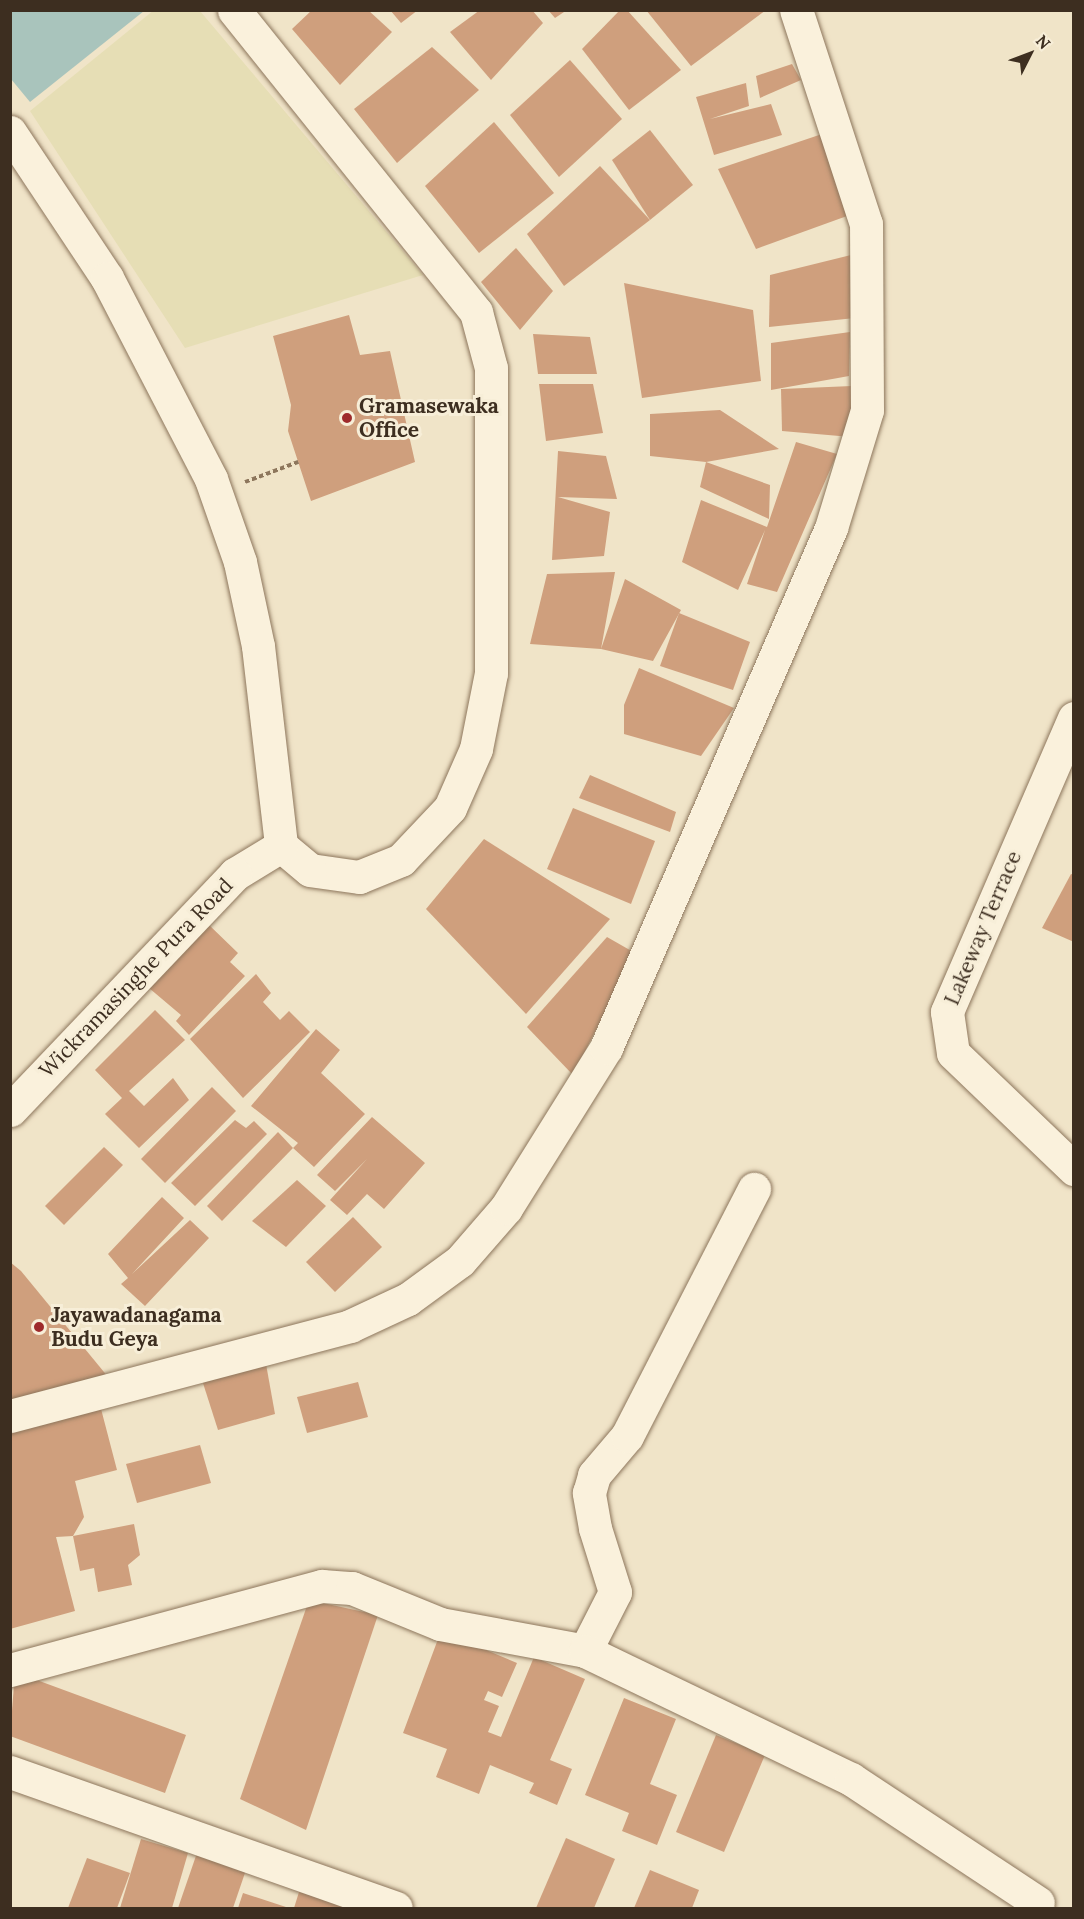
<!DOCTYPE html>
<html>
<head>
<meta charset="utf-8">
<style>
	body { margin:0 }
	#map { position:relative; width:1084px; height:1919px; overflow:hidden; background:#f0e4c8; font-family:Lora,serif }
	div>[style] { position:absolute }
	[style*='--x'] { left:calc(var(--x)*1px); top:calc(var(--y)*1px); width:calc(var(--w)*1px); rotate:calc(var(--a)*1deg) }
	.farmland>* { inset:0; background:#e6deb5 }
	.water>* { inset:0; background:#a9c4bc }
	.building>* { inset:0; background:#cf9f7d }
	.path>* { height:4px; margin-top:-2px; transform-origin:0; background:repeating-linear-gradient(90deg,#8d765c 0 4.5px,transparent 0 7.5px) }
	.roads { filter:drop-shadow(0 0 2px #8d765c) drop-shadow(0 0 2px #8d765c) }
	.minor>* { height:33px; margin:-16.5px; padding:0 16.5px; transform-origin:16.5px; border-radius:16.5px; background:#faf1dc }
	.tertiary>* { height:33px; margin:-16.5px; padding:0 16.5px; transform-origin:16.5px; border-radius:16.5px; background:#faf1dc }
	.dots>* { width:16px; height:16px; translate:-50% -50%; box-sizing:border-box; border:3px solid #f7eed8; border-radius:50% }
	span { translate:-50% -50%; white-space:nowrap; text-align:center; line-height:1.15; -webkit-text-stroke:6px #f7eed8; paint-order:stroke }
	.poi-label { font-size:21px; color:#3d2e20; font-weight:700 }
	.left { translate:0 -50%; text-align:left }
	.street-label { font-size:21px; color:#3d2e20 }
	.frame { position:absolute; inset:0; border:12px solid #3d2e20; pointer-events:none }
	.north { position:absolute; left:1000px; top:24px; width:60px; height:60px; -webkit-text-stroke:4px #f7eed8; paint-order:stroke; rotate:48deg; font-size:16px; font-weight:700; line-height:24px; text-align:center; color:#3d2e20 }
	.north::after { content:''; display:block; margin:auto; width:21px; height:27px; background:#3d2e20; clip-path:polygon(50% 0,100% 100%,50% 72%,0 100%) }
</style>
</head>
<body>
<div id="map">
	<div class="farmland">
		<i style="clip-path:polygon(154px 10px,200px 11px,423px 275px,185px 348px,30px 111px)"></i>
	</div>
	<div class="water">
		<i style="clip-path:polygon(10px 11px,11px 10px,144px 11px,30px 102px,11px 79px)"></i>
	</div>
	<div class="building">
		<i style="clip-path:polygon(312px 10px,368px 10px,392px 32px,340px 85px,292px 29px)"></i>
		<i style="clip-path:polygon(390px 10px,418px 10px,401px 23px)"></i>
		<i style="clip-path:polygon(480px 10px,532px 10px,543px 23px,491px 80px,450px 32px)"></i>
		<i style="clip-path:polygon(548px 10px,567px 10px,555px 18px)"></i>
		<i style="clip-path:polygon(620px 10px,627px 10px,681px 70px,629px 110px,582px 49px)"></i>
		<i style="clip-path:polygon(646px 10px,766px 10px,691px 66px)"></i>
		<i style="clip-path:polygon(432px 47px,479px 90px,397px 163px,354px 109px)"></i>
		<i style="clip-path:polygon(570px 60px,622px 119px,559px 177px,510px 115px)"></i>
		<i style="clip-path:polygon(792px 64px,801px 80px,760px 98px,756px 76px)"></i>
		<i style="clip-path:polygon(746px 83px,749px 106px,710px 119px,771px 104px,782px 135px,714px 155px,696px 97px)"></i>
		<i style="clip-path:polygon(494px 122px,554px 193px,479px 253px,425px 186px)"></i>
		<i style="clip-path:polygon(650px 130px,693px 185px,650px 220px,612px 160px)"></i>
		<i style="clip-path:polygon(822px 134px,847px 216px,756px 249px,718px 169px)"></i>
		<i style="clip-path:polygon(600px 166px,650px 220px,564px 286px,527px 234px)"></i>
		<i style="clip-path:polygon(516px 248px,553px 291px,520px 330px,481px 282px)"></i>
		<i style="clip-path:polygon(851px 255px,855px 318px,769px 327px,770px 275px)"></i>
		<i style="clip-path:polygon(624px 283px,753px 310px,761px 381px,642px 398px)"></i>
		<i style="clip-path:polygon(349px 315px,360px 355px,390px 351px,415px 462px,311px 501px,288px 431px,291px 405px,273px 336px)"></i>
		<i style="clip-path:polygon(850px 332px,849px 376px,771px 390px,771px 343px)"></i>
		<i style="clip-path:polygon(533px 334px,590px 337px,597px 374px,538px 374px)"></i>
		<i style="clip-path:polygon(539px 384px,593px 384px,603px 433px,546px 441px)"></i>
		<i style="clip-path:polygon(852px 386px,851px 437px,782px 431px,781px 389px)"></i>
		<i style="clip-path:polygon(720px 410px,779px 449px,706px 462px,770px 485px,769px 519px,700px 487px,706px 462px,650px 456px,650px 414px)"></i>
		<i style="clip-path:polygon(796px 442px,837px 454px,777px 592px,747px 584px,765px 530px,738px 590px,682px 562px,701px 500px,767px 527px)"></i>
		<i style="clip-path:polygon(558px 451px,606px 456px,617px 499px,558px 497px,610px 512px,604px 556px,552px 560px)"></i>
		<i style="clip-path:polygon(615px 572px,601px 649px,625px 579px,681px 610px,653px 661px,601px 649px,530px 644px,547px 574px)"></i>
		<i style="clip-path:polygon(679px 613px,750px 642px,733px 690px,660px 666px)"></i>
		<i style="clip-path:polygon(639px 668px,734px 708px,701px 756px,624px 734px,624px 705px)"></i>
		<i style="clip-path:polygon(590px 775px,676px 812px,670px 832px,579px 798px)"></i>
		<i style="clip-path:polygon(573px 808px,655px 841px,631px 904px,547px 869px)"></i>
		<i style="clip-path:polygon(484px 839px,610px 919px,526px 1014px,426px 909px)"></i>
		<i style="clip-path:polygon(1071px 874px,1074px 875px,1074px 942px,1042px 928px)"></i>
		<i style="clip-path:polygon(208px 924px,238px 953px,230px 962px,245px 976px,189px 1035px,176px 1021px,181px 1015px,149px 988px)"></i>
		<i style="clip-path:polygon(607px 937px,635px 953px,573px 1075px,527px 1027px)"></i>
		<i style="clip-path:polygon(256px 974px,271px 993px,263px 1002px,280px 1020px,289px 1011px,310px 1032px,243px 1098px,190px 1039px)"></i>
		<i style="clip-path:polygon(155px 1010px,185px 1040px,129px 1091px,144px 1106px,173px 1078px,189px 1100px,139px 1148px,105px 1114px,122px 1098px,95px 1070px)"></i>
		<i style="clip-path:polygon(316px 1029px,340px 1050px,321px 1073px,365px 1114px,314px 1167px,293px 1148px,298px 1143px,251px 1106px)"></i>
		<i style="clip-path:polygon(212px 1087px,236px 1111px,165px 1183px,141px 1159px)"></i>
		<i style="clip-path:polygon(372px 1117px,425px 1163px,384px 1209px,367px 1194px,347px 1215px,330px 1200px,367px 1159px,335px 1191px,317px 1175px)"></i>
		<i style="clip-path:polygon(235px 1120px,246px 1128px,254px 1121px,267px 1134px,195px 1206px,171px 1183px)"></i>
		<i style="clip-path:polygon(278px 1132px,293px 1148px,222px 1221px,207px 1206px)"></i>
		<i style="clip-path:polygon(104px 1147px,123px 1165px,64px 1225px,45px 1206px)"></i>
		<i style="clip-path:polygon(297px 1180px,326px 1206px,286px 1247px,252px 1221px)"></i>
		<i style="clip-path:polygon(162px 1197px,184px 1218px,132px 1274px,190px 1220px,209px 1238px,145px 1306px,121px 1284px,128px 1278px,108px 1254px)"></i>
		<i style="clip-path:polygon(353px 1217px,382px 1247px,335px 1292px,306px 1262px)"></i>
		<i style="clip-path:polygon(10px 1262px,21px 1271px,113px 1383px,10px 1409px)"></i>
		<i style="clip-path:polygon(266px 1364px,275px 1414px,218px 1430px,202px 1380px)"></i>
		<i style="clip-path:polygon(358px 1382px,368px 1417px,307px 1433px,297px 1397px)"></i>
		<i style="clip-path:polygon(100px 1405px,117px 1470px,75px 1481px,84px 1517px,73px 1536px,56px 1537px,75px 1611px,10px 1629px,10px 1429px)"></i>
		<i style="clip-path:polygon(200px 1445px,211px 1483px,137px 1503px,126px 1464px)"></i>
		<i style="clip-path:polygon(134px 1524px,140px 1555px,128px 1565px,132px 1585px,98px 1592px,94px 1568px,80px 1571px,73px 1536px)"></i>
		<i style="clip-path:polygon(309px 1600px,378px 1615px,306px 1830px,240px 1799px)"></i>
		<i style="clip-path:polygon(441px 1631px,517px 1663px,502px 1697px,488px 1691px,484px 1700px,499px 1706px,488px 1732px,501px 1737px,534px 1657px,585px 1679px,550px 1760px,572px 1769px,557px 1805px,529px 1793px,534px 1783px,490px 1765px,479px 1794px,436px 1777px,447px 1749px,403px 1733px)"></i>
		<i style="clip-path:polygon(15px 1672px,186px 1735px,165px 1793px,10px 1736px)"></i>
		<i style="clip-path:polygon(624px 1698px,676px 1719px,650px 1784px,677px 1795px,657px 1845px,622px 1831px,629px 1813px,585px 1795px)"></i>
		<i style="clip-path:polygon(716px 1735px,765px 1755px,724px 1852px,676px 1832px)"></i>
		<i style="clip-path:polygon(566px 1838px,615px 1859px,594px 1908px,536px 1908px)"></i>
		<i style="clip-path:polygon(141px 1839px,188px 1853px,172px 1908px,120px 1908px)"></i>
		<i style="clip-path:polygon(198px 1850px,247px 1867px,233px 1908px,178px 1908px)"></i>
		<i style="clip-path:polygon(87px 1858px,130px 1873px,117px 1908px,68px 1908px)"></i>
		<i style="clip-path:polygon(650px 1870px,699px 1890px,692px 1908px,634px 1908px)"></i>
		<i style="clip-path:polygon(299px 1892px,346px 1906px,345px 1908px,294px 1908px)"></i>
		<i style="clip-path:polygon(243px 1893px,289px 1908px,238px 1908px)"></i>
	</div>
	<div class="path">
		<i style="--x:245;--y:482;--w:57;--a:-20.7"></i>
	</div>
	<div class="roads">
		<div class="minor">
			<i style="--x:234;--y:10;--w:387;--a:51.3"></i>
			<i style="--x:476;--y:312;--w:58;--a:75"></i>
			<i style="--x:491;--y:368;--w:305;--a:90"></i>
			<i style="--x:491;--y:673;--w:77;--a:101.2"></i>
			<i style="--x:476;--y:749;--w:64;--a:113.8"></i>
			<i style="--x:450;--y:808;--w:71;--a:133.3"></i>
			<i style="--x:401;--y:860;--w:45;--a:158"></i>
			<i style="--x:359;--y:877;--w:49;--a:-171.9"></i>
			<i style="--x:310;--y:870;--w:38;--a:-140"></i>
			<i style="--x:1074;--y:718;--w:320;--a:113.4"></i>
			<i style="--x:947;--y:1012;--w:41;--a:81.7"></i>
			<i style="--x:953;--y:1053;--w:168;--a:43.8"></i>
			<i style="--x:10;--y:1416;--w:352;--a:-14.8"></i>
			<i style="--x:350;--y:1326;--w:64;--a:-25"></i>
			<i style="--x:408;--y:1299;--w:64;--a:-36.2"></i>
			<i style="--x:460;--y:1261;--w:70;--a:-49"></i>
			<i style="--x:506;--y:1208;--w:189;--a:-58"></i>
			<i style="--x:606;--y:1048;--w:567;--a:-66.6"></i>
			<i style="--x:831;--y:528;--w:123;--a:-73"></i>
			<i style="--x:867;--y:410;--w:186;--a:-90.3"></i>
			<i style="--x:866;--y:224;--w:225;--a:-108.1"></i>
			<i style="--x:585;--y:1651;--w:66;--a:-63"></i>
			<i style="--x:615;--y:1592;--w:67;--a:-107.4"></i>
			<i style="--x:595;--y:1528;--w:36;--a:-100"></i>
			<i style="--x:589;--y:1493;--w:19;--a:-74"></i>
			<i style="--x:594;--y:1475;--w:51;--a:-49.8"></i>
			<i style="--x:627;--y:1436;--w:278;--a:-62.8"></i>
			<i style="--x:10;--y:1670;--w:323;--a:-15.1"></i>
			<i style="--x:322;--y:1586;--w:30;--a:4"></i>
			<i style="--x:352;--y:1588;--w:95;--a:22.2"></i>
			<i style="--x:440;--y:1624;--w:147;--a:10.5"></i>
			<i style="--x:585;--y:1651;--w:295;--a:25.7"></i>
			<i style="--x:851;--y:1779;--w:224;--a:33.5"></i>
			<i style="--x:10;--y:1772;--w:409;--a:19.4"></i>
		</div>
		<div class="tertiary">
			<i style="--x:10;--y:132;--w:175;--a:56.4"></i>
			<i style="--x:107;--y:278;--w:226;--a:62.6"></i>
			<i style="--x:211;--y:479;--w:88;--a:70.7"></i>
			<i style="--x:240;--y:562;--w:86;--a:77.9"></i>
			<i style="--x:258;--y:646;--w:201;--a:83.4"></i>
			<i style="--x:281;--y:846;--w:54;--a:148.7"></i>
			<i style="--x:235;--y:874;--w:326;--a:133.6"></i>
		</div>
	</div>
	<div class="dots">
		<i style="left:347px;top:418px;background:#9e2a2b"></i>
		<i style="left:39px;top:1327px;background:#9e2a2b"></i>
	</div>
	<div class="poi-label">
		<span class="left" style="left:359px;top:418px">Gramasewaka<br>Office</span>
		<span class="left" style="left:51px;top:1327px">Jayawadanagama<br>Budu Geya</span>
	</div>
	<div class="street-label">
		<span style="left:983px;top:928px;rotate:-67deg">Lakeway Terrace</span>
		<span style="left:136px;top:978px;rotate:-46deg">Wickramasinghe Pura Road</span>
	</div>
	<div class="frame"></div>
	<div class="north">N</div>
</div>
</body>
</html>
